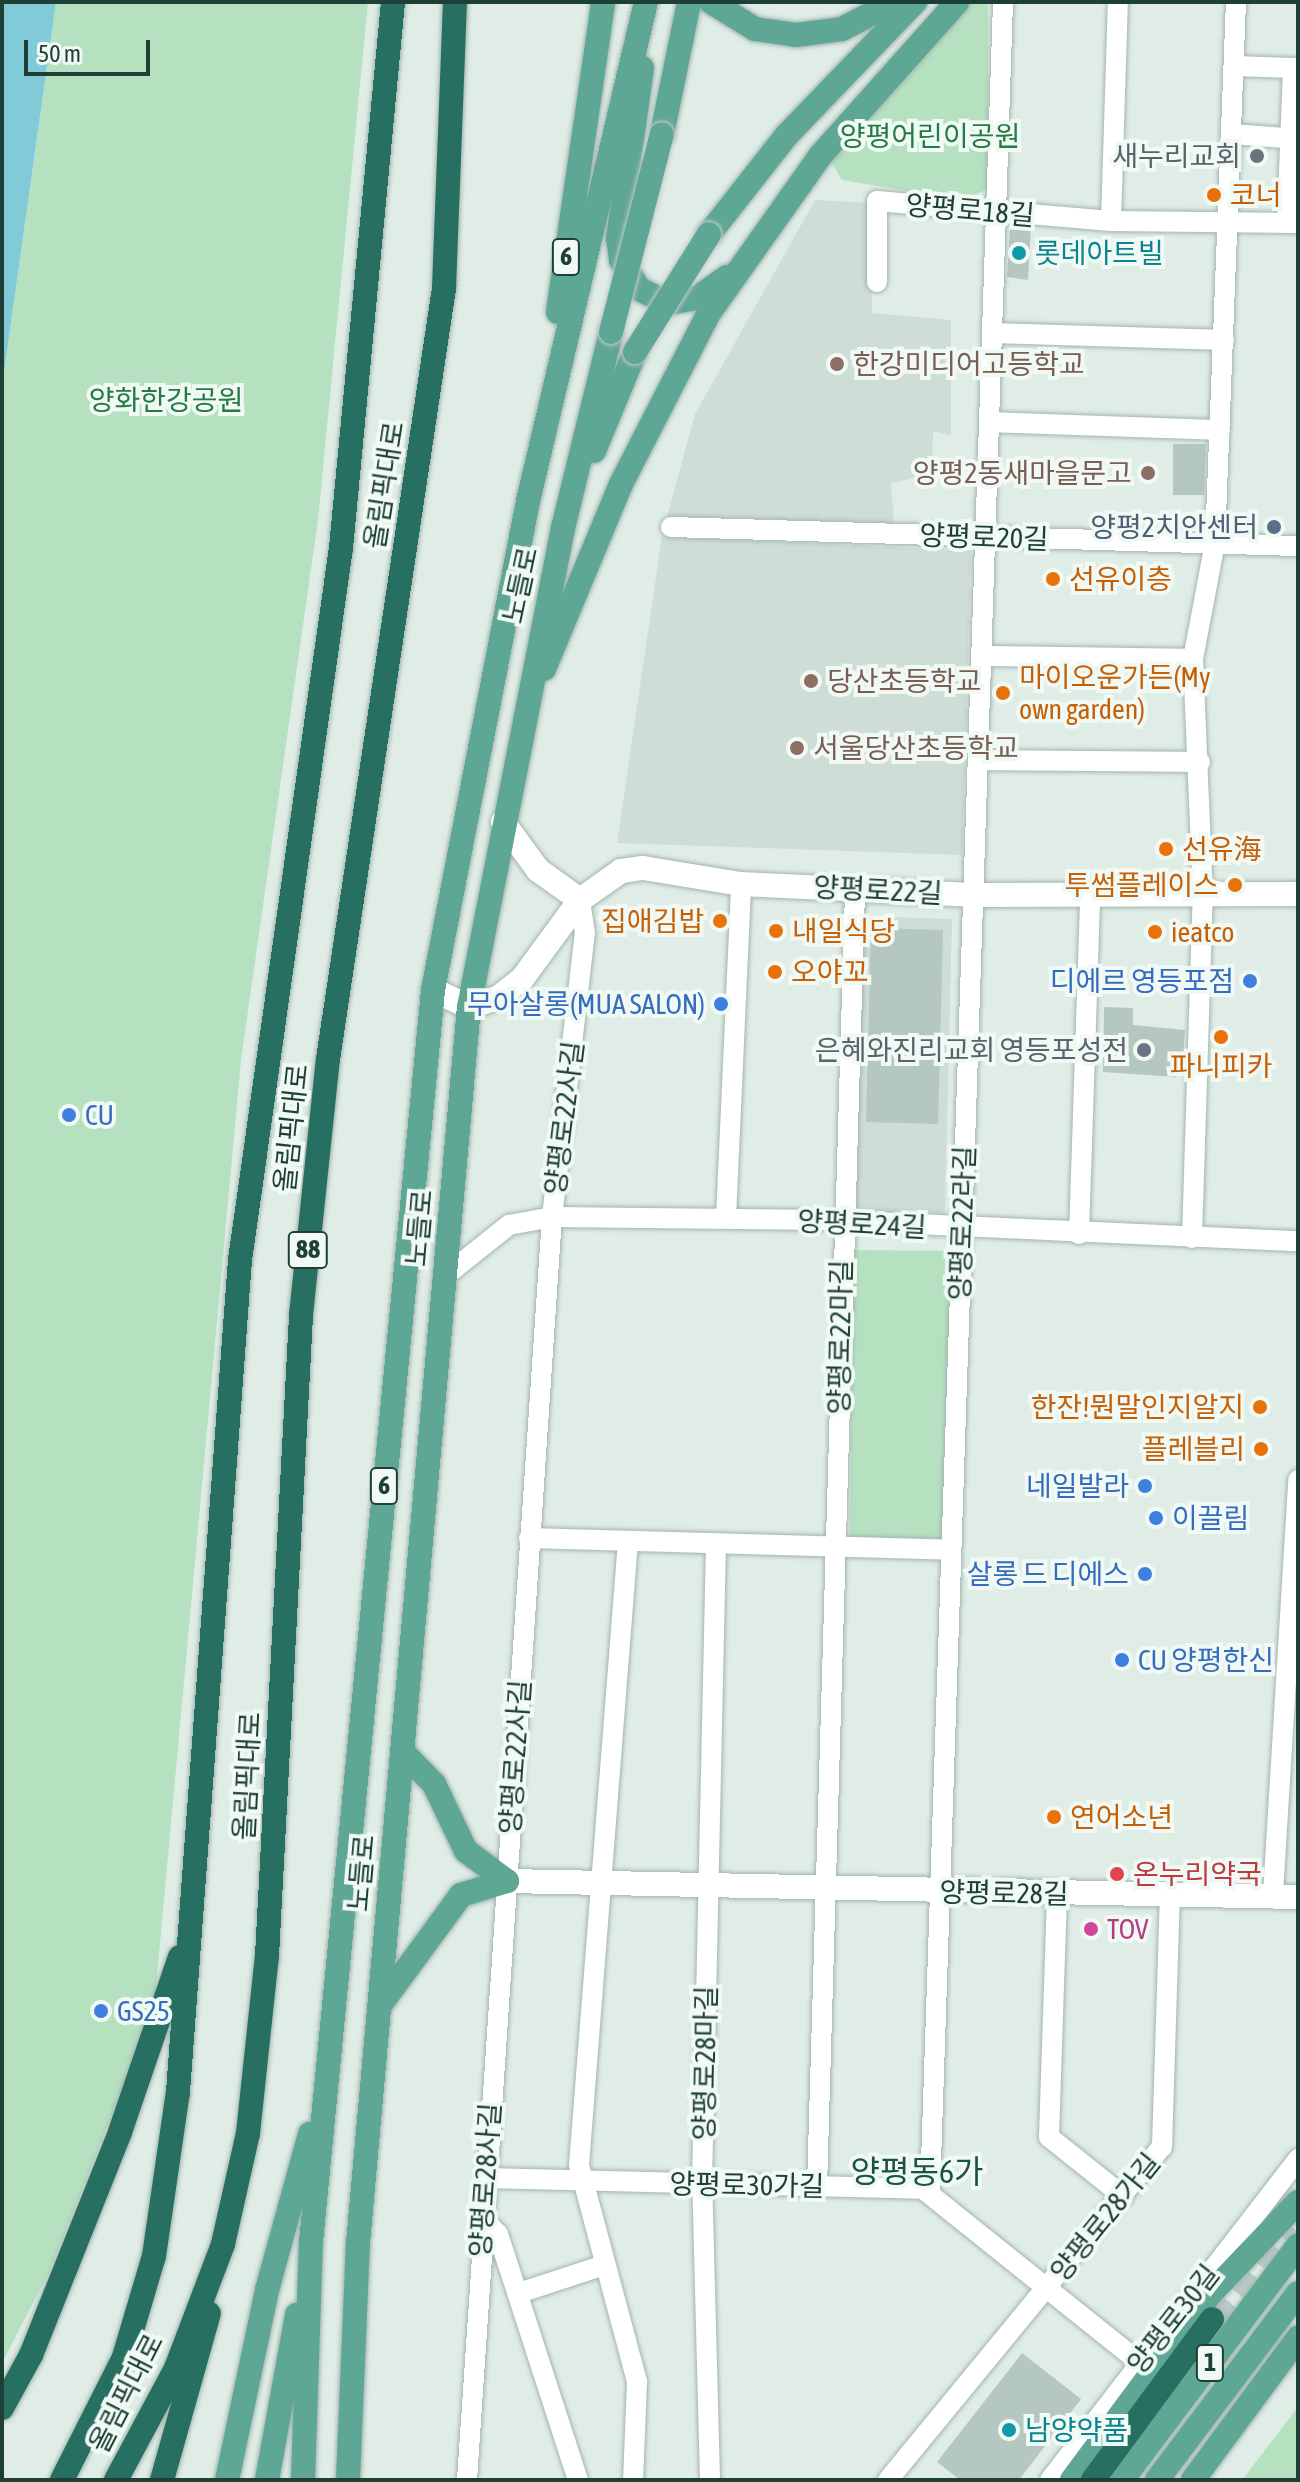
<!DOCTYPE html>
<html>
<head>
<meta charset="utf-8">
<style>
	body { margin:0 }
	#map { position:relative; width:1300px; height:2482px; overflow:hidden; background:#e0ede7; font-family:"Asap Condensed","Noto Sans KR",sans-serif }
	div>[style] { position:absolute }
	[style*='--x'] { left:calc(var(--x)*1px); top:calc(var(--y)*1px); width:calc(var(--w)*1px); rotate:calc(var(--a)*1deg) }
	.built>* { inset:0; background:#ceddd6 }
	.green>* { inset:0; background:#b6e1c1 }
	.water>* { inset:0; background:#81cbd9 }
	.building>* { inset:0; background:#b5c8c0 }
	.highway-tunnel>* { height:24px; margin-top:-12px; transform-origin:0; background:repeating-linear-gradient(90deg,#b9cac4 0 24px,transparent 0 36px) }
	.roads { filter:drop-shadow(0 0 2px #a2b5ae) drop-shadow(0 0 2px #a2b5ae) }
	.street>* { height:20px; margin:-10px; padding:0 10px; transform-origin:10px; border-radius:10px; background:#fff }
	.secondary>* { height:24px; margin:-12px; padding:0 12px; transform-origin:12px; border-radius:12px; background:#fff }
	.primary>* { height:24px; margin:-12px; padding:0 12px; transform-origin:12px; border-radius:12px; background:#5fa795 }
	.highway>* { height:24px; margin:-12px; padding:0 12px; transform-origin:12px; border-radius:12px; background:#276f60 }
	.bridges { filter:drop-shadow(0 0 2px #c0c9c7) drop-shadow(0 0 2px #c0c9c7) }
	.primary-bridge>* { height:24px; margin:-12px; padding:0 12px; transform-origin:12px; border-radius:12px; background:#5fa795 }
	.dots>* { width:22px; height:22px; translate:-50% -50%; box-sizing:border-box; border:4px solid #f1f9f5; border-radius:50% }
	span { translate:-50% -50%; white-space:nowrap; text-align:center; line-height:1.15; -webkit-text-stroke:8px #f1f9f5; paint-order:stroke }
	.shield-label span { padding:2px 6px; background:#f1f9f5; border:2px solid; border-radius:6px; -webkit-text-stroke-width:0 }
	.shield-label { font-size:26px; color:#1e3f36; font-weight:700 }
	.park-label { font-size:28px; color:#247b45 }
	.worship-label { font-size:28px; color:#5b616d }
	.right { translate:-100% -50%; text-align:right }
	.food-label { font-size:28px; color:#c56008 }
	.left { translate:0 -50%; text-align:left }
	.street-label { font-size:28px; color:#1e3f36 }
	.culture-label { font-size:28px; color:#0d838f }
	.education-label { font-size:28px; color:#785e54 }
	.service-label { font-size:28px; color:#4e5e75 }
	.shop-label { font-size:28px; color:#366cbe }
	.health-label { font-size:28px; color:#be3a42 }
	.hotel-label { font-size:28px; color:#b23c85 }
	.quarter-label { font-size:32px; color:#185345 }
	.frame { position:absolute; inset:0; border:4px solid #1e3f36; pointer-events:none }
	.scale { position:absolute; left:24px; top:40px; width:126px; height:36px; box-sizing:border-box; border:4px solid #1e3f36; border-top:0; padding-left:10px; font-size:24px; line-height:28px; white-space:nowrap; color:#1e3f36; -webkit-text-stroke:6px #f1f9f5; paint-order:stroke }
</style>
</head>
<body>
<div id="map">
	<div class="built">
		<i style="clip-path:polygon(815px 200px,870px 203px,872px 313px,951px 320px,951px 435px,933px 431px,932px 474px,891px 483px,894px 523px,667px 517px,695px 414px)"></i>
		<i style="clip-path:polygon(662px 536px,971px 551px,962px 855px,617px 843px)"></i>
		<i style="clip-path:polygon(862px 916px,952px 919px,945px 1213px,856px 1211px)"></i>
	</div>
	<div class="green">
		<i style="clip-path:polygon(56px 2px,368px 2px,318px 520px,241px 1060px,154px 2009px,48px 2274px,2px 2363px,2px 387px)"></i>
		<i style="clip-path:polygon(972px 2px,988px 2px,988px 189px,962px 200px,842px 180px,830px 160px)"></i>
		<i style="clip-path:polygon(853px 1250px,953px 1251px,950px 1539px,850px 1537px)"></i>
		<i style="clip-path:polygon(1298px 2407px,1298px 2480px,1242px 2480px)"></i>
	</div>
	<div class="water">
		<i style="clip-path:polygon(2px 2px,56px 2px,2px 387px)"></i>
	</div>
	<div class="building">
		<i style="clip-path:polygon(1031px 227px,1028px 280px,1007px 277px,1010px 229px)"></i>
		<i style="clip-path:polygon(1173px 444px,1206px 444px,1204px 495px,1173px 495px)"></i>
		<i style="clip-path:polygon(871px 928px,943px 930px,938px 1124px,866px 1122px)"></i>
		<i style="clip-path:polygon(1104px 1007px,1133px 1008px,1133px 1025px,1185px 1030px,1182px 1071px,1176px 1077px,1103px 1072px)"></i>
		<i style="clip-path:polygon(1022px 2353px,1081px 2399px,1019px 2480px,960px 2480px,937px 2462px)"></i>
	</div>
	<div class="highway-tunnel">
		<i style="--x:1212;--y:2319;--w:122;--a:-50.7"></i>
	</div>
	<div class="roads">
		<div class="street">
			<i style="--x:1234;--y:66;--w:59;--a:1.9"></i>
			<i style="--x:1293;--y:68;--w:155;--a:92.2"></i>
			<i style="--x:1232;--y:134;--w:66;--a:4.3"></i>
			<i style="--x:1111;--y:221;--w:219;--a:-88.2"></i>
			<i style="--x:877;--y:282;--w:81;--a:-90"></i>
			<i style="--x:877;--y:201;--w:235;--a:4.9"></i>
			<i style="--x:1111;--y:221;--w:187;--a:0.6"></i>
			<i style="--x:993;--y:333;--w:231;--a:1.7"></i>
			<i style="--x:990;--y:422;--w:230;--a:2"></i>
			<i style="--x:671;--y:527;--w:627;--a:1.74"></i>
			<i style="--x:983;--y:656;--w:210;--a:0.8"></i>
			<i style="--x:980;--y:760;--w:220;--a:0.5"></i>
			<i style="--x:726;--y:1218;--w:334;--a:-87.4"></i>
			<i style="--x:1079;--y:1234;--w:339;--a:-88.1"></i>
			<i style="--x:1192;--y:1238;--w:341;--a:-88.2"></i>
			<i style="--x:1203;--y:897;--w:238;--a:-92.4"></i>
			<i style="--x:1193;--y:659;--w:118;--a:-79.3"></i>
			<i style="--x:1215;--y:543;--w:541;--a:-87.78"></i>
			<i style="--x:445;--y:1276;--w:82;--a:-38.6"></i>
			<i style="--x:509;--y:1225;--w:44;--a:-10.5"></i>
			<i style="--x:552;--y:1217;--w:276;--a:0.6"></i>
			<i style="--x:828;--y:1220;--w:470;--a:2.6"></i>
			<i style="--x:529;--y:1538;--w:421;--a:1.6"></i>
			<i style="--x:628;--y:1541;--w:626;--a:94.49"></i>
			<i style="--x:579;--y:2165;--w:225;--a:75"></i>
			<i style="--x:637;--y:2382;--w:98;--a:92.3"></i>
			<i style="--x:1273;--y:1894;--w:415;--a:-86.5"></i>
			<i style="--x:1057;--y:1895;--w:242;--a:91.9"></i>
			<i style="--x:1049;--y:2137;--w:95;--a:38.6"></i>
			<i style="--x:485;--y:2178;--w:438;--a:1.4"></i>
			<i style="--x:923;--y:2189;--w:278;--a:38.7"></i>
			<i style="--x:817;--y:2187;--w:1300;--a:-88.32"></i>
			<i style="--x:930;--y:2192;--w:2191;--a:-88.09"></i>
			<i style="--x:482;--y:2218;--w:23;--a:45"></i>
			<i style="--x:498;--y:2234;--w:259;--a:72"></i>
			<i style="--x:519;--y:2293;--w:89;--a:-18.2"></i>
			<i style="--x:467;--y:2480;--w:1266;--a:-86.15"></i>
			<i style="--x:552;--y:1217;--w:286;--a:-83.4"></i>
			<i style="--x:585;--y:933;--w:33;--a:-99"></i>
			<i style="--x:710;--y:2480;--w:296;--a:-91.5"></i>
			<i style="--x:702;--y:2184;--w:641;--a:-88.75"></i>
			<i style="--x:888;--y:2480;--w:431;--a:-50.6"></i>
			<i style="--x:1162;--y:2147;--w:250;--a:-88.2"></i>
			<i style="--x:1050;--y:2480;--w:406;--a:-52.3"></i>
		</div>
		<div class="secondary">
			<i style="--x:503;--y:822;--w:59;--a:53.9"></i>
			<i style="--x:538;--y:870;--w:52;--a:35.5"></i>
			<i style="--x:433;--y:990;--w:40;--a:25"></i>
			<i style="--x:469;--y:1007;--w:32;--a:-18"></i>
			<i style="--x:499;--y:997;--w:29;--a:-38"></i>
			<i style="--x:522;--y:979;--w:98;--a:-53.7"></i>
			<i style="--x:580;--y:900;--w:50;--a:-35.3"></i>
			<i style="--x:621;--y:871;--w:22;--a:-8"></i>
			<i style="--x:643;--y:868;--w:99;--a:9.3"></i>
			<i style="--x:741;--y:884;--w:236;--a:2.7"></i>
			<i style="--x:977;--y:895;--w:321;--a:-0.2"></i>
			<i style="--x:507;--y:1881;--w:791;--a:1.16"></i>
		</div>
		<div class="primary">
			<i style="--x:711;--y:2;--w:52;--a:31.5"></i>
			<i style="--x:755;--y:29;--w:41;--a:8.3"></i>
			<i style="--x:796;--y:35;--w:46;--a:-7.4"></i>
			<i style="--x:842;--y:29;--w:59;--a:-27.4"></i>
			<i style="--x:642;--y:68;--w:172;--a:98"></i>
			<i style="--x:618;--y:238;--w:22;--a:82"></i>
			<i style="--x:621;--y:260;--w:34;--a:58"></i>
			<i style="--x:639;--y:289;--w:32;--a:26"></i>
			<i style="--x:668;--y:303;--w:29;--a:-10"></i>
			<i style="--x:697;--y:298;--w:37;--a:-35"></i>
			<i style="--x:662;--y:134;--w:135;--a:-78.4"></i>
			<i style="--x:709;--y:234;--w:126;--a:-51.8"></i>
			<i style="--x:787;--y:135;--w:185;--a:-46.1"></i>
			<i style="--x:558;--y:312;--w:313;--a:-81.7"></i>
			<i style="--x:594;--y:451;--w:107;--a:-67.5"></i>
			<i style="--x:544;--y:669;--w:200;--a:-67.4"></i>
			<i style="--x:621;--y:484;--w:192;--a:-62.8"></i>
			<i style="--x:709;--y:313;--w:192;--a:-54.7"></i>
			<i style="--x:820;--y:156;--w:206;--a:-48.3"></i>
			<i style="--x:402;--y:1751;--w:46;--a:45.9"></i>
			<i style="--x:434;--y:1784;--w:74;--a:64.5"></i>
			<i style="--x:466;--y:1851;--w:51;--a:36.2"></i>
			<i style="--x:381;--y:2004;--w:135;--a:-53.7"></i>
			<i style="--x:461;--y:1895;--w:48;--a:-16.9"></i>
			<i style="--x:227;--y:2480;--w:194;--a:-78.1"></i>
			<i style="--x:267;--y:2290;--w:162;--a:-74.6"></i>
			<i style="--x:267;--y:2480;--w:168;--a:-79.7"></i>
			<i style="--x:303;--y:2480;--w:238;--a:-88.1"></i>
			<i style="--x:311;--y:2242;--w:1258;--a:-84.43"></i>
			<i style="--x:433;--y:990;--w:498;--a:-79"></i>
			<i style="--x:528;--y:501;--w:513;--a:-76.7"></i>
			<i style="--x:348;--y:2480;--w:237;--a:-87.6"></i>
			<i style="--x:358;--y:2243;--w:1241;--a:-84.87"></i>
			<i style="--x:469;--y:1007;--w:488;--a:-78.9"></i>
			<i style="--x:563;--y:528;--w:202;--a:-76.2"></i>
			<i style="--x:1072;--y:2480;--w:233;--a:-53.4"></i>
			<i style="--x:1211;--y:2293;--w:126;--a:-46.3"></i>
			<i style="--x:1122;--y:2480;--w:293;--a:-53.1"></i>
			<i style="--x:1157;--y:2480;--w:234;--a:-53"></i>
			<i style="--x:1193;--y:2480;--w:177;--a:-53.5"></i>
		</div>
		<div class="highway">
			<i style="--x:2;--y:2408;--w:60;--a:-61.3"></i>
			<i style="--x:31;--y:2355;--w:240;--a:-68.2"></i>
			<i style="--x:120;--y:2132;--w:185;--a:-71.1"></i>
			<i style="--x:62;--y:2480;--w:138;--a:-63.2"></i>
			<i style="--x:124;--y:2357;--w:105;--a:-73.5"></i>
			<i style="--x:154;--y:2256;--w:166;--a:-81.7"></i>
			<i style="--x:178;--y:2092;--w:834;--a:-85.74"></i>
			<i style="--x:240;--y:1260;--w:719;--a:-81.93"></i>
			<i style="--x:341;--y:548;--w:548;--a:-84.56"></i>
			<i style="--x:116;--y:2480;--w:127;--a:-61.8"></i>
			<i style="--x:176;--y:2368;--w:133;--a:-69.2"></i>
			<i style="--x:223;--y:2244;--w:114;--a:-77.3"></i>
			<i style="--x:248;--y:2133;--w:178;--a:-83.9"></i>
			<i style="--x:267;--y:1956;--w:642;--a:-86.96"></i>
			<i style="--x:301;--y:1315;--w:257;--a:-84"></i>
			<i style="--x:328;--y:1059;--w:780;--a:-81.44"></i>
			<i style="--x:444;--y:288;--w:286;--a:-87.8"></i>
			<i style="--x:162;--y:2480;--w:173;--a:-74.3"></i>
			<i style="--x:1093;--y:2480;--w:200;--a:-53.5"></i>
		</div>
	</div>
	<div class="bridges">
		<div class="primary-bridge">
			<i style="--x:611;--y:332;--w:204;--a:-75.6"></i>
			<i style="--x:635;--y:352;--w:139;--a:-57.9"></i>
		</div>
	</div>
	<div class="dots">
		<i style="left:1257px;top:156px;background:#6b7280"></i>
		<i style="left:1214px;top:195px;background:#e8710a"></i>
		<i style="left:1019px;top:253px;background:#0f9aa8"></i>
		<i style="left:837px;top:364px;background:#8d6e63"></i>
		<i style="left:1148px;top:473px;background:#8d6e63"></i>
		<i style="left:1274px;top:527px;background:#5c6f8a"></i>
		<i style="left:1053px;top:579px;background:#e8710a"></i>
		<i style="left:811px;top:681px;background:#8d6e63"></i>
		<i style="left:1003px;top:693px;background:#e8710a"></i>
		<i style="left:797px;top:748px;background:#8d6e63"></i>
		<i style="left:1166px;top:849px;background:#e8710a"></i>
		<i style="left:1235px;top:885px;background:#e8710a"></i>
		<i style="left:720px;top:921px;background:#e8710a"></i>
		<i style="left:776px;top:931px;background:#e8710a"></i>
		<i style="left:1155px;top:932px;background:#e8710a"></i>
		<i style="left:775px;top:972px;background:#e8710a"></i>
		<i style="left:1250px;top:981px;background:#3f7fe0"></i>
		<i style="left:721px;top:1004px;background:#3f7fe0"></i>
		<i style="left:1221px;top:1037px;background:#e8710a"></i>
		<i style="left:1144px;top:1050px;background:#6b7280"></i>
		<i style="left:69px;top:1115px;background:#3f7fe0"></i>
		<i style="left:1260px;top:1407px;background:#e8710a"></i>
		<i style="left:1261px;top:1449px;background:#e8710a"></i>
		<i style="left:1145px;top:1486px;background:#3f7fe0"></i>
		<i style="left:1156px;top:1518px;background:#3f7fe0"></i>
		<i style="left:1145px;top:1574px;background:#3f7fe0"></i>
		<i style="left:1122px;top:1660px;background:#3f7fe0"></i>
		<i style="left:1054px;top:1817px;background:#e8710a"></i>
		<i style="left:1117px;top:1874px;background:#e0444e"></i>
		<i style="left:1091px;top:1929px;background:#d1479c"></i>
		<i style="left:101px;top:2011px;background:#3f7fe0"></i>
		<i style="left:1009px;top:2430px;background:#0f9aa8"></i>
	</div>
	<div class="shield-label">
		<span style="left:566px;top:257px">6</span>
		<span style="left:308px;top:1250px">88</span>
		<span style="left:384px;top:1486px">6</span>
		<span style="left:1210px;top:2363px">1</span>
	</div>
	<div class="park-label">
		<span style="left:930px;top:136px">양평어린이공원</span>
		<span style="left:166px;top:400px">양화한강공원</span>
	</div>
	<div class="worship-label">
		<span class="right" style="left:1241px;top:156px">새누리교회</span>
		<span class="right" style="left:1128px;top:1050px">은혜와진리교회 영등포성전</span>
	</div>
	<div class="food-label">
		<span class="left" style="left:1230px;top:195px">코너</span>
		<span class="left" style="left:1069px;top:579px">선유이층</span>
		<span class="left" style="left:1019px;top:693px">마이오운가든(My<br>own garden)</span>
		<span class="left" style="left:1182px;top:849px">선유海</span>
		<span class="right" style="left:1219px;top:885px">투썸플레이스</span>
		<span class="right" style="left:704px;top:921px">집애김밥</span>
		<span class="left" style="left:792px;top:931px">내일식당</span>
		<span class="left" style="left:1171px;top:932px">ieatco</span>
		<span class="left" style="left:791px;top:972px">오야꼬</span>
		<span style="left:1221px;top:1066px">파니피카</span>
		<span class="right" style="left:1244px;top:1407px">한잔!뭔말인지알지</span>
		<span class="right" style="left:1245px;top:1449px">플레블리</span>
		<span class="left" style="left:1070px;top:1817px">연어소년</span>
	</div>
	<div class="street-label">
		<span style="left:970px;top:210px;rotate:5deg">양평로18길</span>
		<span style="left:384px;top:485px;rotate:-81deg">올림픽대로</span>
		<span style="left:984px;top:537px;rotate:2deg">양평로20길</span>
		<span style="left:520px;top:585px;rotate:-78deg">노들로</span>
		<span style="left:878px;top:890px;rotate:3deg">양평로22길</span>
		<span style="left:564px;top:1118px;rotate:-83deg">양평로22사길</span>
		<span style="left:291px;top:1128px;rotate:-84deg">올림픽대로</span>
		<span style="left:962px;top:1223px;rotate:-88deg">양평로22라길</span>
		<span style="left:862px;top:1224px;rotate:3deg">양평로24길</span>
		<span style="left:419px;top:1228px;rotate:-85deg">노들로</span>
		<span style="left:840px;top:1337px;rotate:-89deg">양평로22마길</span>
		<span style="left:515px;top:1757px;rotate:-86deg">양평로22사길</span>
		<span style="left:247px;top:1776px;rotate:-87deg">올림픽대로</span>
		<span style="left:361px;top:1873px;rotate:-85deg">노들로</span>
		<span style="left:1004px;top:1893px;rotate:1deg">양평로28길</span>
		<span style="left:705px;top:2063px;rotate:-89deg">양평로28마길</span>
		<span style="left:485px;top:2180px;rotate:-86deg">양평로28사길</span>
		<span style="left:747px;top:2185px;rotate:1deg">양평로30가길</span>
		<span style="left:1105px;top:2217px;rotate:-51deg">양평로28가길</span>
		<span style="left:1173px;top:2319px;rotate:-52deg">양평로30길</span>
		<span style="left:126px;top:2393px;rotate:-63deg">올림픽대로</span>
	</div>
	<div class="culture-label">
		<span class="left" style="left:1035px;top:253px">롯데아트빌</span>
		<span class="left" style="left:1025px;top:2430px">남양약품</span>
	</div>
	<div class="education-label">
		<span class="left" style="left:853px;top:364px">한강미디어고등학교</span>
		<span class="right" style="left:1132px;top:473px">양평2동새마을문고</span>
		<span class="left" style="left:827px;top:681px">당산초등학교</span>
		<span class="left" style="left:813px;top:748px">서울당산초등학교</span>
	</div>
	<div class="service-label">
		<span class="right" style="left:1258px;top:527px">양평2치안센터</span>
	</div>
	<div class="shop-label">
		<span class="right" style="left:1234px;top:981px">디에르 영등포점</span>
		<span class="right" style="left:705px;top:1004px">무아살롱(MUA SALON)</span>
		<span class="left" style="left:85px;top:1115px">CU</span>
		<span class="right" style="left:1129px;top:1486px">네일발라</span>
		<span class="left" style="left:1172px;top:1518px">이끌림</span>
		<span class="right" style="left:1129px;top:1574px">살롱 드 디에스</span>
		<span class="left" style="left:1138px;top:1660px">CU 양평한신</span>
		<span class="left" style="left:117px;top:2011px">GS25</span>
	</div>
	<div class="health-label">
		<span class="left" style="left:1133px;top:1874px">온누리약국</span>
	</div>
	<div class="hotel-label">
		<span class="left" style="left:1107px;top:1929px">TOV</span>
	</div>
	<div class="quarter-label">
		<span style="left:917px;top:2172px">양평동6가</span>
	</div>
	<div class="frame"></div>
	<div class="scale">50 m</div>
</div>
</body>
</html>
